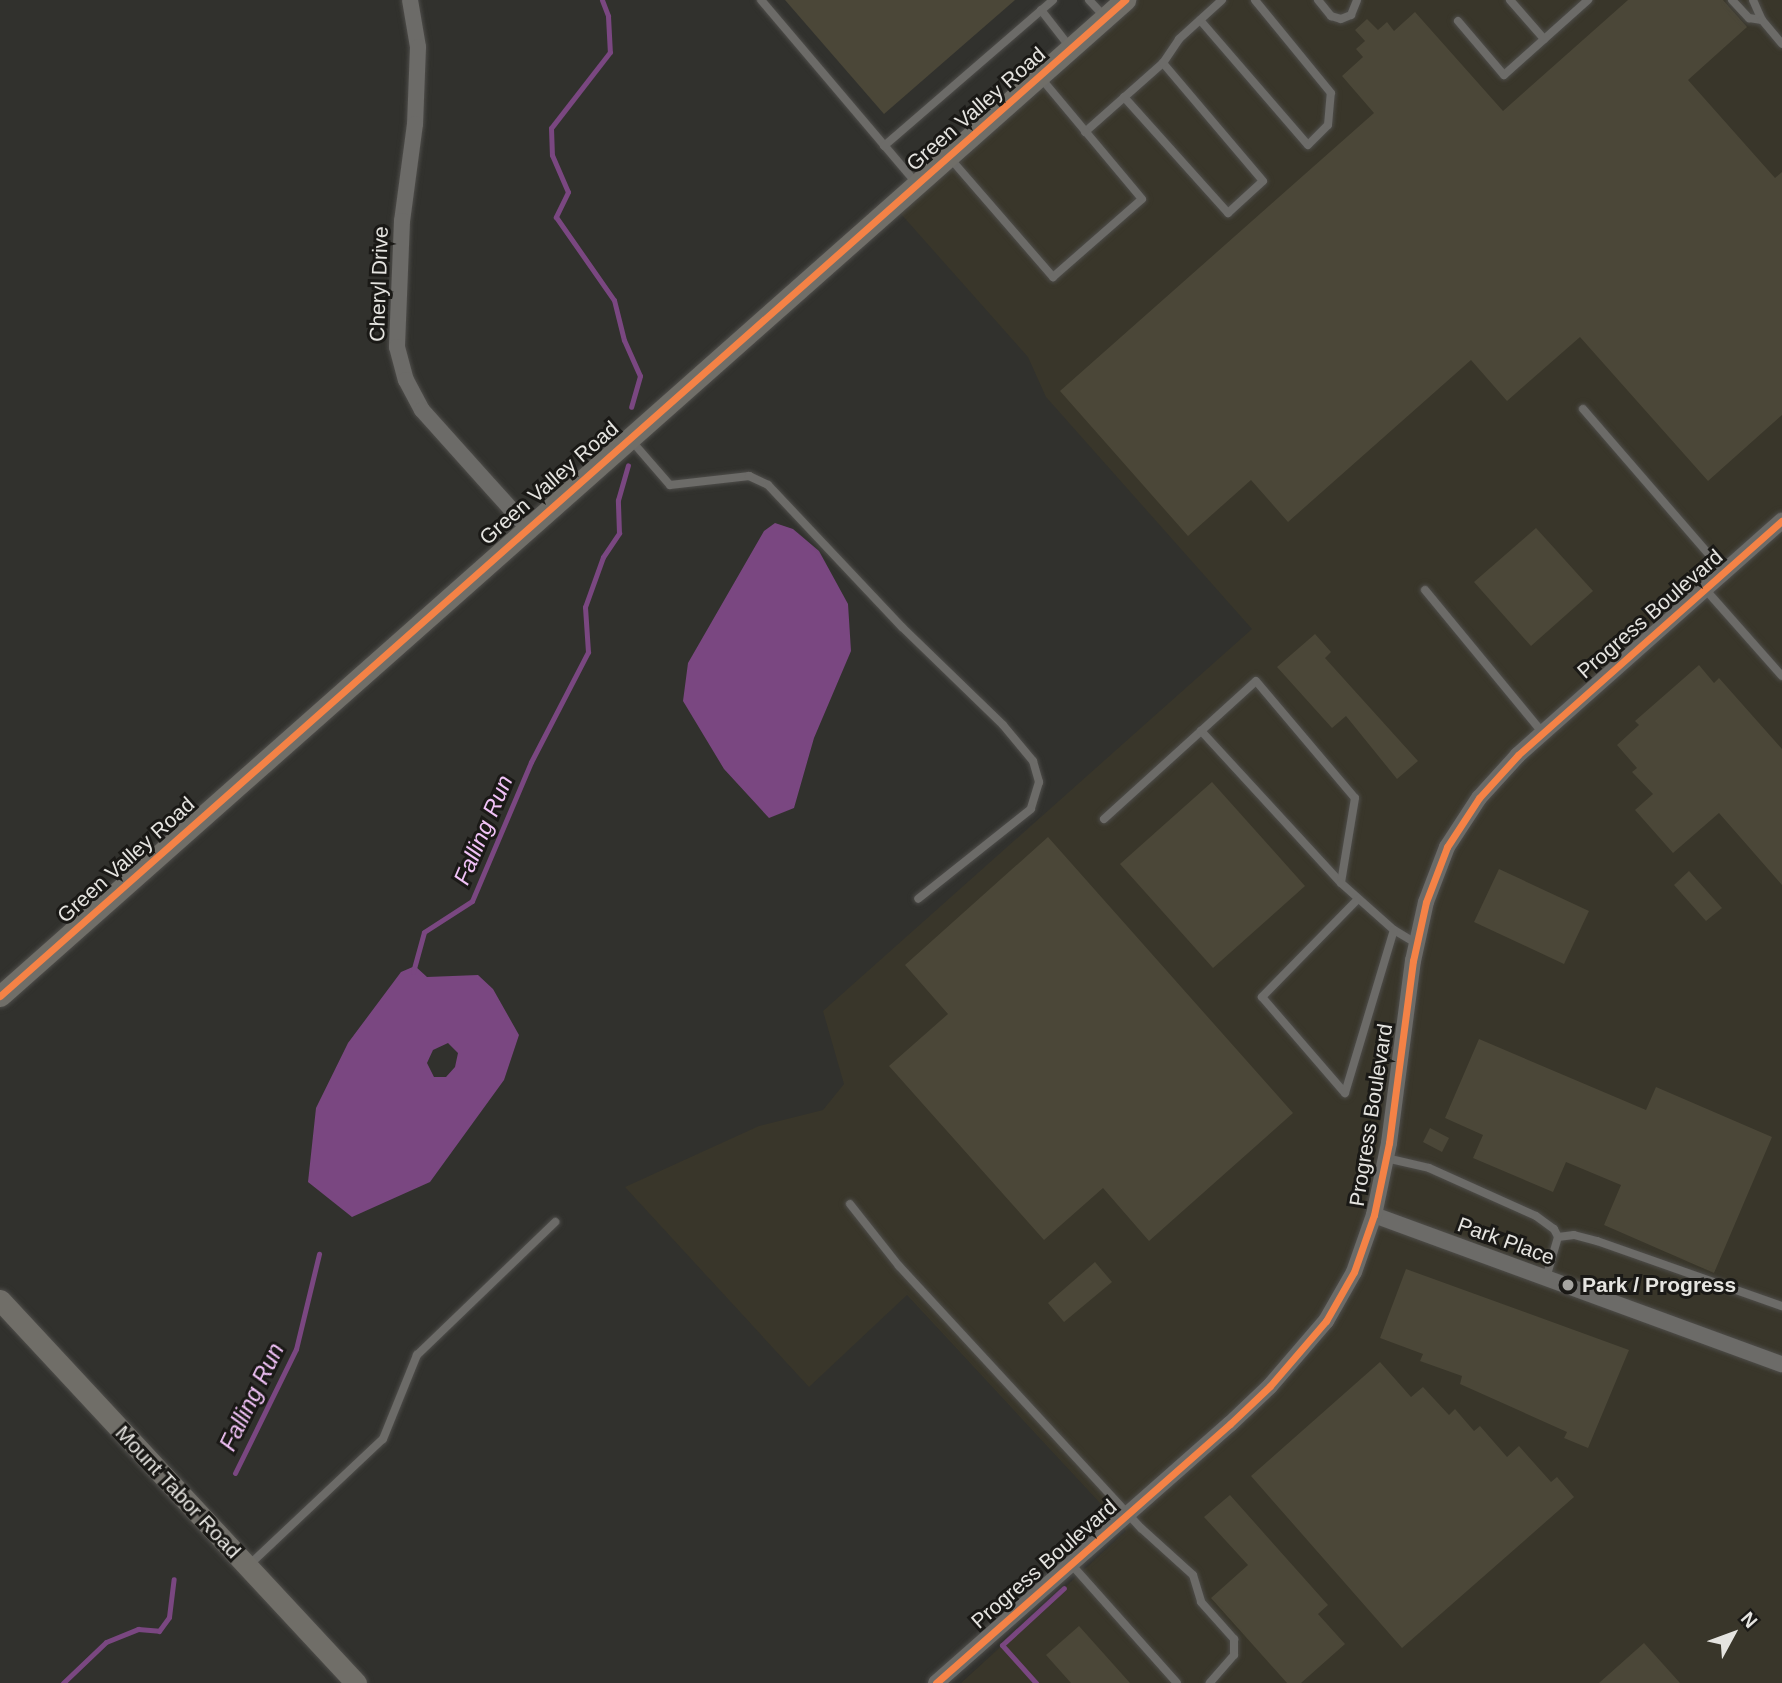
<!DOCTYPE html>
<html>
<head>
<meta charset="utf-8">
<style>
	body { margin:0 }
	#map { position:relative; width:1782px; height:1683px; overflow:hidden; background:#31312d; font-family:Helvetica,sans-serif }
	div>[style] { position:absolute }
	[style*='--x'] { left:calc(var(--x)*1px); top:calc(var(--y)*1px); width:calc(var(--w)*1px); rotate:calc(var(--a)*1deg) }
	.built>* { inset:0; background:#39362a }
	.water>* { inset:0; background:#7a4781 }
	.stream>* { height:5px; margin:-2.5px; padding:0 2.5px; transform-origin:2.5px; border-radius:2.5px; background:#7a4781 }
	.building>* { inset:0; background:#4b4738 }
	.roads { filter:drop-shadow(0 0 2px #4e4d4a) drop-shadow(0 0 2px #4e4d4a) }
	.lane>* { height:8px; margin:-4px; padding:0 4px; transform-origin:4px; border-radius:4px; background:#6c6b68 }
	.street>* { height:16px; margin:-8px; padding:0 8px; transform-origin:8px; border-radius:8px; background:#6c6b68 }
	.secondary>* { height:21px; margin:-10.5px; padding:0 10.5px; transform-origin:10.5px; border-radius:10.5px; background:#706e68 }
	.cycleway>* { height:7px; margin:-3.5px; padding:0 3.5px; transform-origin:3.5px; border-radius:3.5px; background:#f48246 }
	.dots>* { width:19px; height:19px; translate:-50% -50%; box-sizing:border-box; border:4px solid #1a1916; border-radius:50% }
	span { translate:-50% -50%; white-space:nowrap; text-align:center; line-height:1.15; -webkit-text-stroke:6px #1a1916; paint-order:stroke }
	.street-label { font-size:21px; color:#e5e4e0 }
	.poi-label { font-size:21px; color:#e5e4e0; font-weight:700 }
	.left { translate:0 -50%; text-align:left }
	.water-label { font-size:23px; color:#f1c2f7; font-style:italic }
	.north { position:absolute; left:1698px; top:1599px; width:70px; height:70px; -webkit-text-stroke:5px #1a1916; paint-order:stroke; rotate:49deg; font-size:19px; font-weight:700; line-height:28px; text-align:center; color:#e5e4e0 }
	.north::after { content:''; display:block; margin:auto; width:24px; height:32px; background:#e5e4e0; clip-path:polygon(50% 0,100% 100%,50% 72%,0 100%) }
</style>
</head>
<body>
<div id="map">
	<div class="built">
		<i style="clip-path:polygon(1125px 0,1782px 0,1782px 1683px,961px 1683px,1126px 1531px,907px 1295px,809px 1387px,625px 1187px,759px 1126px,823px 1110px,844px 1084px,823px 1011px,1252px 629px,1046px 397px,1028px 357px,893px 205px)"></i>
	</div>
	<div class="water">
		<i style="clip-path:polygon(775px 523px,793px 529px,819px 551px,848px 604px,851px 651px,814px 738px,794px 808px,769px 818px,724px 769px,683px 701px,688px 663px,764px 531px)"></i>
		<i style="clip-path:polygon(evenodd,415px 966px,427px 977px,478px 975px,493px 989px,519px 1035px,504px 1080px,430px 1182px,352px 1217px,308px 1182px,316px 1108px,348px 1043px,401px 972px,415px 966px,448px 1043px,458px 1053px,455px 1067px,446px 1077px,434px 1077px,427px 1063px,433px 1050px,448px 1043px)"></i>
	</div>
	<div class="stream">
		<i style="--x:602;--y:0;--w:17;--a:69"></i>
		<i style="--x:608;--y:16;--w:36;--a:87"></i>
		<i style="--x:610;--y:52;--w:96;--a:127.8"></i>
		<i style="--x:551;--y:128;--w:27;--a:88"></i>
		<i style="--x:552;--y:155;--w:40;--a:66.6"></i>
		<i style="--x:568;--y:192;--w:28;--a:116"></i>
		<i style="--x:556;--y:217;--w:101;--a:55.1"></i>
		<i style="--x:614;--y:300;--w:41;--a:76"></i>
		<i style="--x:624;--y:340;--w:39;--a:66"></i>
		<i style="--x:640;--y:376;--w:32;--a:106"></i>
		<i style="--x:413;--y:972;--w:41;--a:-74.6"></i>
		<i style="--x:424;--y:932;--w:57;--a:-32.9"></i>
		<i style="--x:472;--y:901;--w:151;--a:-67"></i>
		<i style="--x:531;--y:762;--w:124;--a:-62.6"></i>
		<i style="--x:588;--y:652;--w:45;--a:-93.8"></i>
		<i style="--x:585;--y:607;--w:53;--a:-70.2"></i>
		<i style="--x:603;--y:557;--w:29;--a:-56"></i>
		<i style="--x:619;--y:533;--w:33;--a:-92"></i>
		<i style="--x:618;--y:500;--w:36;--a:-74"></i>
		<i style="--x:235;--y:1473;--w:138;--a:-63.8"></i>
		<i style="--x:296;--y:1349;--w:98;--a:-76.4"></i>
		<i style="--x:63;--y:1683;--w:59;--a:-43.6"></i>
		<i style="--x:106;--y:1642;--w:35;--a:-22"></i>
		<i style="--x:138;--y:1629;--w:21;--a:5"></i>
		<i style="--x:159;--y:1631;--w:17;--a:-54"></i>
		<i style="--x:169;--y:1617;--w:38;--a:-83"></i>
		<i style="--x:1036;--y:1683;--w:51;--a:-131.8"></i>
		<i style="--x:1002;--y:1645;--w:84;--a:-42.6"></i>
	</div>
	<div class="building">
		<i style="clip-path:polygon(785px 0,1015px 0,884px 114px)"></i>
		<i style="clip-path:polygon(1628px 0,1723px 0,1747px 27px,1688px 80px,1775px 178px,1782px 172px,1782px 415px,1708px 481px,1580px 337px,1507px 401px,1471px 360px,1288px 522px,1251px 480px,1188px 536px,1060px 391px,1374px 113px,1342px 76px,1363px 57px,1356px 49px,1365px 41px,1355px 30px,1367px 19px,1378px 30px,1387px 22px,1394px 31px,1415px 12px,1503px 111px)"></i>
		<i style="clip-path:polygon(1536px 528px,1593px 591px,1531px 646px,1474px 582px)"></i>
		<i style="clip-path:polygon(1315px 634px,1331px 652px,1325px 658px,1418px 761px,1397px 779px,1346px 716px,1332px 728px,1277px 667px)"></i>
		<i style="clip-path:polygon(1699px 665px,1714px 683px,1719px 678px,1782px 749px,1782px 885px,1719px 813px,1673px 853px,1635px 810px,1653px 794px,1632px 772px,1637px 768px,1617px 745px,1639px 725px,1635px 721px)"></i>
		<i style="clip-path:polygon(1212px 782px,1305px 886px,1213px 968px,1120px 864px)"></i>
		<i style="clip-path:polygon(1048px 837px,1293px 1113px,1149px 1241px,1103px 1188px,1044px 1240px,889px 1066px,948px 1014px,905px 965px)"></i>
		<i style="clip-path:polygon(1499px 869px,1589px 911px,1564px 964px,1474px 922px)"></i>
		<i style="clip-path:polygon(1689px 871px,1722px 908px,1706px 921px,1674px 885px)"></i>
		<i style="clip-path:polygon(1479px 1039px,1646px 1110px,1656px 1087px,1772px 1137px,1714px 1273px,1604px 1225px,1621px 1185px,1566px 1162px,1553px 1192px,1473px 1158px,1483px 1135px,1445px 1118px)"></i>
		<i style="clip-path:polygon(1430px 1128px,1449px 1138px,1442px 1152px,1423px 1142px)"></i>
		<i style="clip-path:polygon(1095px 1262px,1112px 1282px,1064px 1322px,1048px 1303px)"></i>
		<i style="clip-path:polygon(1406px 1269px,1629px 1350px,1588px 1448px,1564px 1438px,1567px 1432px,1460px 1384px,1462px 1376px,1420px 1361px,1423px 1354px,1380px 1338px)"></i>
		<i style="clip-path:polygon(1380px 1362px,1411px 1397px,1423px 1387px,1449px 1415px,1455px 1409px,1474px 1431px,1480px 1426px,1507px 1457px,1519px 1446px,1551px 1482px,1557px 1477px,1574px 1497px,1402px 1648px,1251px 1476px)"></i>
		<i style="clip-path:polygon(1230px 1495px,1328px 1605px,1318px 1614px,1345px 1644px,1301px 1683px,1287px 1683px,1211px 1598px,1248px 1565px,1204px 1517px)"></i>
		<i style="clip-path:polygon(1079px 1626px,1130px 1683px,1071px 1683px,1046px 1655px)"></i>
		<i style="clip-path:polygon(1644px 1643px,1680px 1683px,1599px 1683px)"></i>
	</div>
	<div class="roads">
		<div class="lane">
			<i style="--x:761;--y:0;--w:241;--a:49.7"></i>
			<i style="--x:1089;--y:0;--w:22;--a:47"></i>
			<i style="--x:1318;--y:0;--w:21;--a:51"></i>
			<i style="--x:1331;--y:16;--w:10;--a:17"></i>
			<i style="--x:1341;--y:19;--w:11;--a:-22"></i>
			<i style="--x:1351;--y:15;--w:16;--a:-68"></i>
			<i style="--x:1510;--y:0;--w:52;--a:48.9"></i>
			<i style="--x:1732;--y:0;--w:25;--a:47"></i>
			<i style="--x:1749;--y:18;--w:13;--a:9"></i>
			<i style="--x:1753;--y:0;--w:22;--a:66"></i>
			<i style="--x:1762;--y:20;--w:31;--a:50"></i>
			<i style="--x:1041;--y:10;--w:46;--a:52.1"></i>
			<i style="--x:1200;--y:20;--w:165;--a:49.2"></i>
			<i style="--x:1308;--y:145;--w:28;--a:-45"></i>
			<i style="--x:1328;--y:125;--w:32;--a:-85"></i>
			<i style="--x:1331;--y:93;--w:120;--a:-129.3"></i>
			<i style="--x:1458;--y:21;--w:71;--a:49.6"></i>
			<i style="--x:1504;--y:75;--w:113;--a:-41.8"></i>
			<i style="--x:1124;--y:97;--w:156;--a:48.1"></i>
			<i style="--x:1228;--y:213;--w:47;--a:-42.4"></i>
			<i style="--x:1263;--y:181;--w:155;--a:-130.3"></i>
			<i style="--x:1085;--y:132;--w:104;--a:-41.5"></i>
			<i style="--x:1163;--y:63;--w:29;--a:-56"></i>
			<i style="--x:1179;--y:39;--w:58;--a:-42.2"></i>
			<i style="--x:884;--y:146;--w:223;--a:-40.8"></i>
			<i style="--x:949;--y:157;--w:159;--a:49.1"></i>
			<i style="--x:1053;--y:277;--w:118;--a:-41.2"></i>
			<i style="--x:1142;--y:199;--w:159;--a:-129.9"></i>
			<i style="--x:1583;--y:409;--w:216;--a:49.1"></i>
			<i style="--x:630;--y:439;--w:61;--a:49"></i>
			<i style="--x:670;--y:485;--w:80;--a:-6.5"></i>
			<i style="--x:749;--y:476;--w:21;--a:25"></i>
			<i style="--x:768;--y:485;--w:195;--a:46.7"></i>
			<i style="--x:902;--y:627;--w:141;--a:44.1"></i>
			<i style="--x:1003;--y:725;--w:47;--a:50.2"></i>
			<i style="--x:1033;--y:761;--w:22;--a:74"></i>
			<i style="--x:1039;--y:782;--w:28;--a:107"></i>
			<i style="--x:1031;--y:809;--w:144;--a:141.5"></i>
			<i style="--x:1705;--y:589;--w:116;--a:48.5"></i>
			<i style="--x:1425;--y:590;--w:185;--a:50.5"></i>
			<i style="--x:1104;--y:819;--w:131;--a:-42.2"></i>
			<i style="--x:1341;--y:883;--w:207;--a:-132.6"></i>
			<i style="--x:1201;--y:731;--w:74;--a:-42.3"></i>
			<i style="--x:1256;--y:681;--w:153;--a:49.8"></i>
			<i style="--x:1355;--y:798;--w:86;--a:99.4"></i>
			<i style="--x:1341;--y:883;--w:71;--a:41.6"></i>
			<i style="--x:1394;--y:930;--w:27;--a:31"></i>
			<i style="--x:1357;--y:900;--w:136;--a:134.4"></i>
			<i style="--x:1262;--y:997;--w:127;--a:49.2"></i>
			<i style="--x:1345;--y:1093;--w:170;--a:-73.3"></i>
			<i style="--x:1386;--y:1158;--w:44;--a:13.1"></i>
			<i style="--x:1429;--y:1168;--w:117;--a:24.2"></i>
			<i style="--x:1536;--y:1216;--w:22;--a:36"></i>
			<i style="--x:1554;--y:1229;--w:9;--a:63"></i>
			<i style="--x:1558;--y:1237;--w:43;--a:106.3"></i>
			<i style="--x:850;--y:1204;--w:79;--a:51.7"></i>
			<i style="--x:899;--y:1266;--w:357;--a:47.3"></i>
			<i style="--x:1141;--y:1528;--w:70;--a:42.1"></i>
			<i style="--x:1193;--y:1575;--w:28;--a:73"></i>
			<i style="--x:1201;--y:1602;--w:50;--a:48.3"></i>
			<i style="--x:1234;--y:1639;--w:16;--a:90"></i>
			<i style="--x:1234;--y:1655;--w:37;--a:131"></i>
			<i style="--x:1558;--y:1237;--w:16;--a:-7"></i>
			<i style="--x:1574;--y:1235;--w:24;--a:15"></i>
			<i style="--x:1597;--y:1241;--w:196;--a:19.4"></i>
			<i style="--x:1071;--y:1564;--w:159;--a:48.3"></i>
			<i style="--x:248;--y:1566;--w:185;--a:-43.3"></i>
			<i style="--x:383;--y:1439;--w:91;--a:-68"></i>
			<i style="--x:417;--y:1355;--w:192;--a:-43.9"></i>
		</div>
		<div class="street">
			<i style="--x:410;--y:0;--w:48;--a:80.3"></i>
			<i style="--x:418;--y:47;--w:77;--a:92.2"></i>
			<i style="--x:415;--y:124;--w:98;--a:97.6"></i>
			<i style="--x:402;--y:221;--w:126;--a:92.3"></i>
			<i style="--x:397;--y:347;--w:34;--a:75"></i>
			<i style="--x:406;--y:380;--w:34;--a:62"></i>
			<i style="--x:422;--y:410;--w:156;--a:48.1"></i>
			<i style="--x:1374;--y:1215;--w:434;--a:20.1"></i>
			<i style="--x:936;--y:1683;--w:392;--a:-41.4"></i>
			<i style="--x:1230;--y:1424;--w:55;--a:-43.5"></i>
			<i style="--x:1270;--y:1386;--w:86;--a:-49.3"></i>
			<i style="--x:1326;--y:1321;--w:56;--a:-60.3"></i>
			<i style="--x:1354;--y:1272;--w:60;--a:-70.7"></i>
			<i style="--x:1374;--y:1215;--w:74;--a:-78.2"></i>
			<i style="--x:1389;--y:1143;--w:184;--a:-82.5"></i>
			<i style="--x:1413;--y:961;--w:60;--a:-77.6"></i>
			<i style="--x:1426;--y:902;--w:59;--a:-69.1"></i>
			<i style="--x:1447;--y:847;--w:59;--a:-56.9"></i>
			<i style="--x:1479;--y:798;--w:58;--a:-47.8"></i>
			<i style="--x:1518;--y:755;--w:353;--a:-41.6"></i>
		</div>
		<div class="secondary">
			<i style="--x:0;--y:996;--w:1503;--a:-41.52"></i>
			<i style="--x:0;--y:1300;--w:523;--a:47.09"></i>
		</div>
	</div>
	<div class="cycleway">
		<i style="--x:0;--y:996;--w:1503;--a:-41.52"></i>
		<i style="--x:936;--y:1683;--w:392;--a:-41.4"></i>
		<i style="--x:1230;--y:1424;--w:55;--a:-43.5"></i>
		<i style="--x:1270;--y:1386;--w:86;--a:-49.3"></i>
		<i style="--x:1326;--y:1321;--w:56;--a:-60.3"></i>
		<i style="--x:1354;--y:1272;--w:60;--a:-70.7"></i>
		<i style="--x:1374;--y:1215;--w:74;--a:-78.2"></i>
		<i style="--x:1389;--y:1143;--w:184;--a:-82.5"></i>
		<i style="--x:1413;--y:961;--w:60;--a:-77.6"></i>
		<i style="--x:1426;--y:902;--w:59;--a:-69.1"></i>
		<i style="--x:1447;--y:847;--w:59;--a:-56.9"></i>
		<i style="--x:1479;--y:798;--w:58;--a:-47.8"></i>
		<i style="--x:1518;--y:755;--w:353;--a:-41.6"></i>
	</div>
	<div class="dots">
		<i style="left:1568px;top:1285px;background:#a6a5a1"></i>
	</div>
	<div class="street-label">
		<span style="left:976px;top:109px;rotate:-41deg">Green Valley Road</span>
		<span style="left:379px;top:284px;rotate:-88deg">Cheryl Drive</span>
		<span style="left:549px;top:483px;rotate:-41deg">Green Valley Road</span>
		<span style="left:1650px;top:614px;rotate:-41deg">Progress Boulevard</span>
		<span style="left:126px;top:860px;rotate:-42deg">Green Valley Road</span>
		<span style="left:1371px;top:1115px;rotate:-81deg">Progress Boulevard</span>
		<span style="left:1506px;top:1241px;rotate:20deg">Park Place</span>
		<span style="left:178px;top:1492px;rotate:47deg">Mount Tabor Road</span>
		<span style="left:1044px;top:1564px;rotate:-41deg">Progress Boulevard</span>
	</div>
	<div class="poi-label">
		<span class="left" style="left:1582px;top:1285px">Park / Progress</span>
	</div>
	<div class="water-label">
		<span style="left:483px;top:830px;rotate:-67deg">Falling Run</span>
		<span style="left:252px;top:1397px;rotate:-64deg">Falling Run</span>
	</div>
	<div class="north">N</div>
</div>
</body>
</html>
